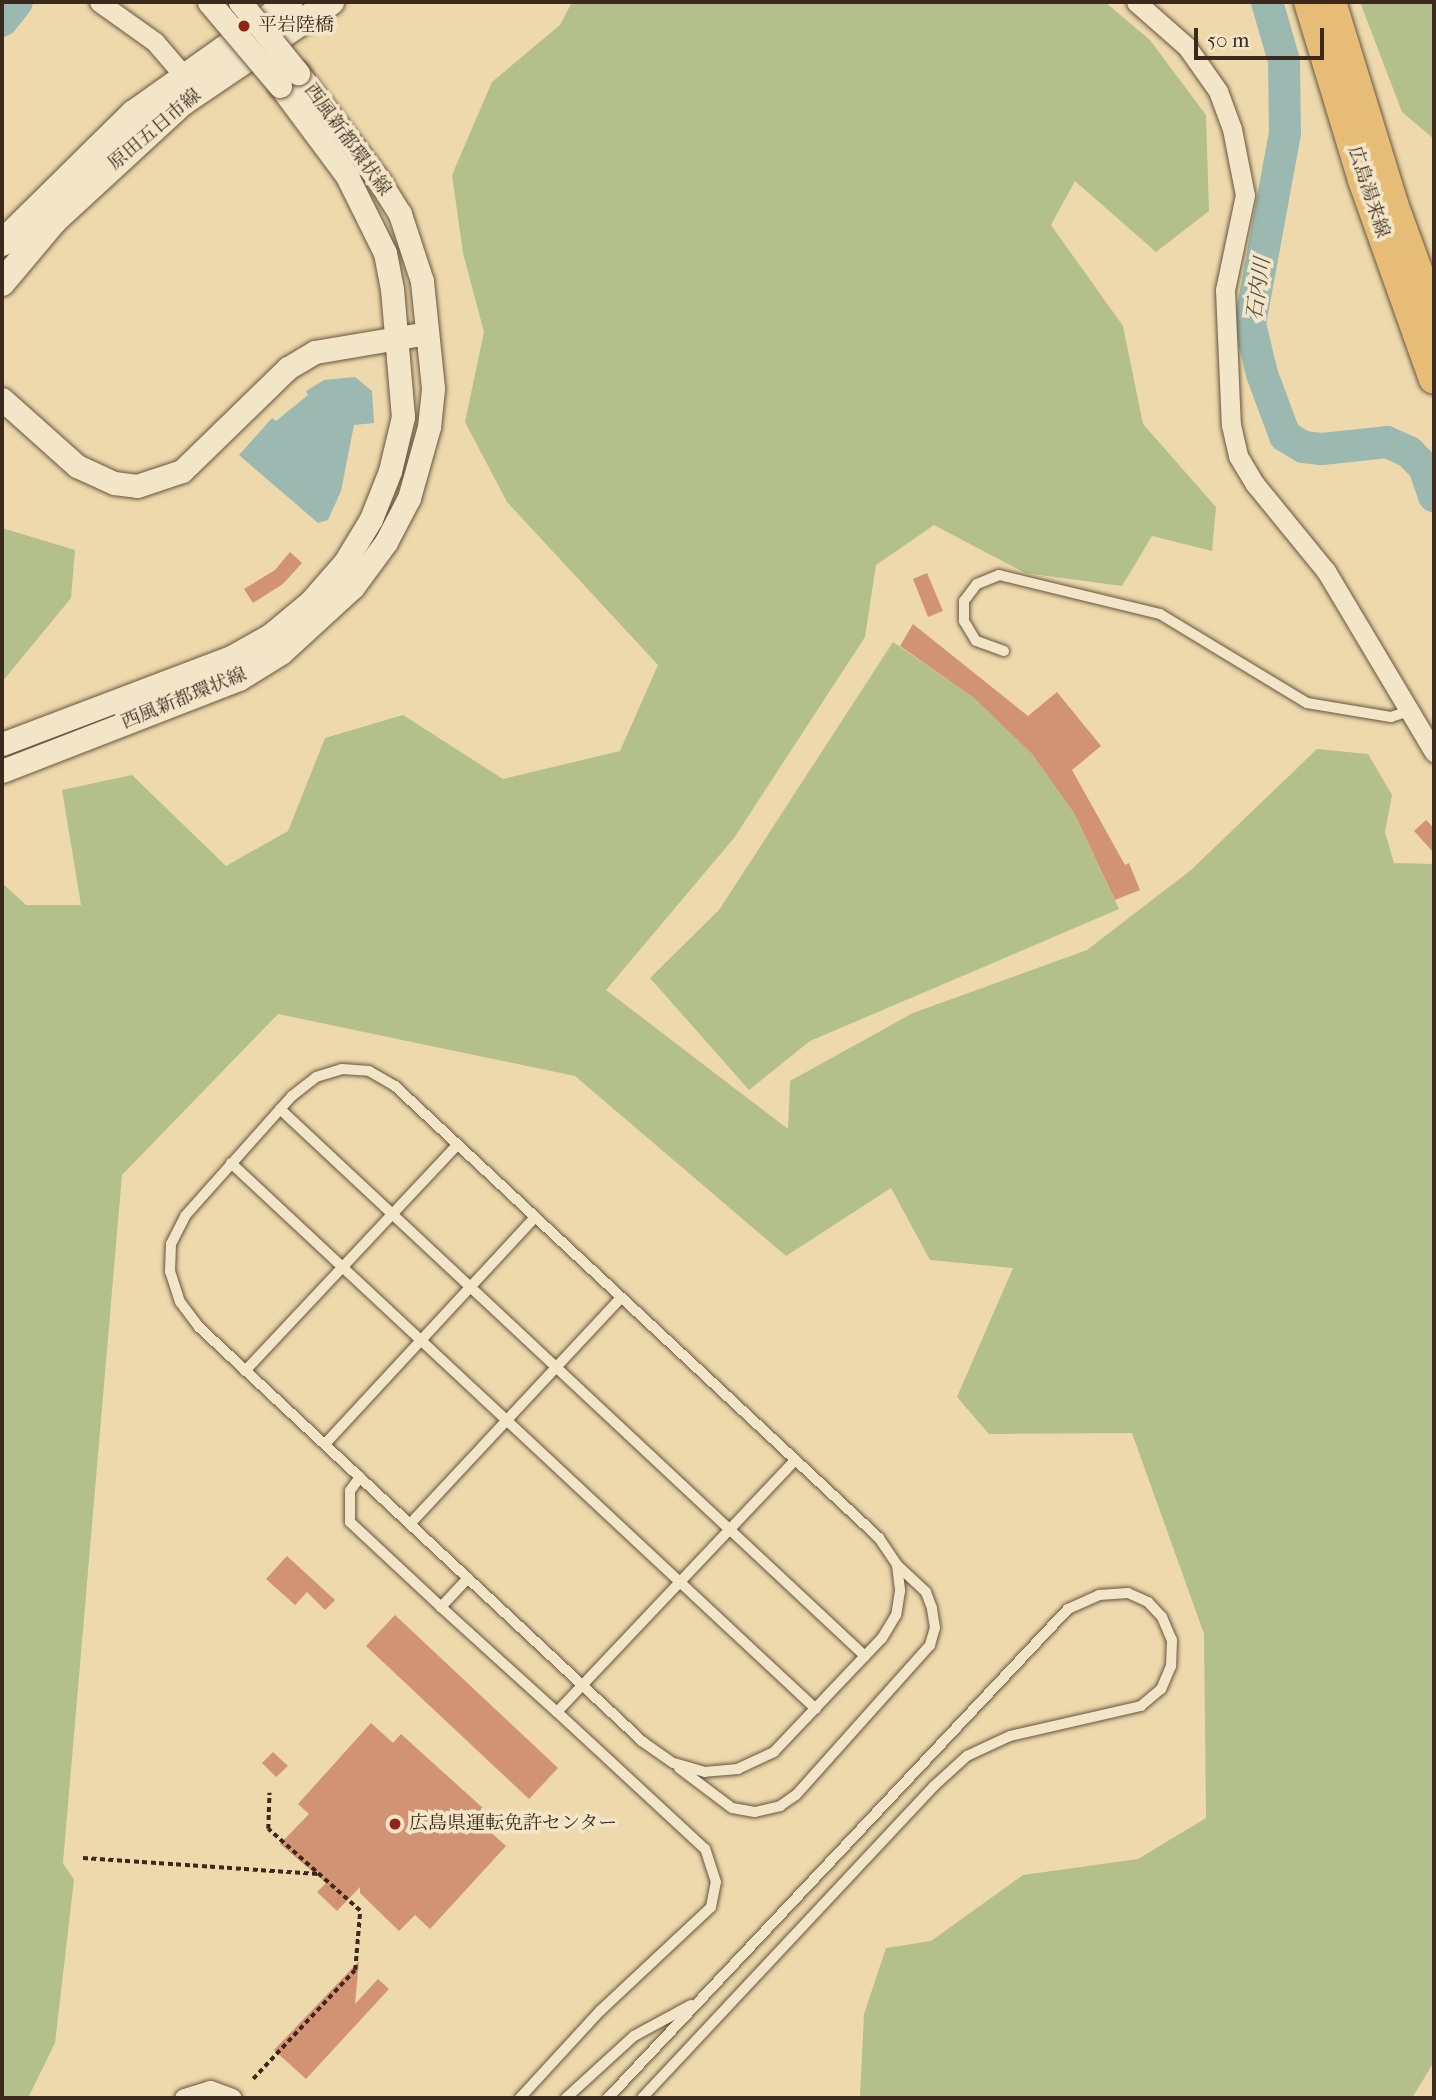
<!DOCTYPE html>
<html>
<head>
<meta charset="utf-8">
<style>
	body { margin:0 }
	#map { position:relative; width:1436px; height:2100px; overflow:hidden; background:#edd9ab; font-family:"IM FELL French Canon","Noto Serif JP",serif }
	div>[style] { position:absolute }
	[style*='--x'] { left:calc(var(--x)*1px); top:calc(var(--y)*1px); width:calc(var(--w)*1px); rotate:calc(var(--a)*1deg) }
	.green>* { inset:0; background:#b3c08c }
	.water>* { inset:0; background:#9bb9b0 }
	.river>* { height:32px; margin:-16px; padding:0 16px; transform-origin:16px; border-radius:16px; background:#9bb9b0 }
	.building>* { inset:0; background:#d19373 }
	.path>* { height:3.5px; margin-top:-1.75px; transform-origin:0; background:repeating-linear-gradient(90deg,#3c291d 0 5px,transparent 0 8.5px) }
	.roads { filter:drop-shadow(0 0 2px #685540) drop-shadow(0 0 2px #685540) }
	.service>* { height:10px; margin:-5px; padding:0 5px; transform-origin:5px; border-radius:5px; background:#f3e6c8 }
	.minor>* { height:19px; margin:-9.5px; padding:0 9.5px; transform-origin:9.5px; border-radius:9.5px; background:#f3e6c8 }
	.tertiary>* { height:23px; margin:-11.5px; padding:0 11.5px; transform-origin:11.5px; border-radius:11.5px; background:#f3e6c8 }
	.secondary>* { height:26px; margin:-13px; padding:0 13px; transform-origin:13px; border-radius:13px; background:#f3e6c8 }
	.primary>* { height:30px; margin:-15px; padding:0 15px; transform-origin:15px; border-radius:15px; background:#e6bc76 }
	.bridges { filter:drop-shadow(0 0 2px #685540) drop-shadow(0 0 2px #685540) }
	.tertiary-bridge>* { height:23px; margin:-11.5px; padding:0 11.5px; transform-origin:11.5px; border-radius:11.5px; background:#f3e6c8 }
	.dots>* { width:19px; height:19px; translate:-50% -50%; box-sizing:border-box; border:4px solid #f3e6c8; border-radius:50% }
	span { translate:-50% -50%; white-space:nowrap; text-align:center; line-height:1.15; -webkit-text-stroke:7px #f3e6c8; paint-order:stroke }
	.poi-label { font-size:19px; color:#3c291d }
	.left { translate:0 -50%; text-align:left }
	.street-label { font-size:19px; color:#3c291d }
	.water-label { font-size:21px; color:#544d42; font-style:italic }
	.frame { position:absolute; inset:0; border:4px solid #3c291d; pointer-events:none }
	.scale { position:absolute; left:1194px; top:28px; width:130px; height:32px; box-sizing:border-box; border:4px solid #3c291d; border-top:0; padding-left:9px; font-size:21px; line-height:24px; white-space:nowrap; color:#3c291d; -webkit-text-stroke:5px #f3e6c8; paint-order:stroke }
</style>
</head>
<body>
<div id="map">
	<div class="green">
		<i style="clip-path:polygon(572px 2px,1105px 2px,1150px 40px,1206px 115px,1209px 211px,1156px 252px,1075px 181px,1051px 225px,1123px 326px,1143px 424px,1216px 507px,1212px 551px,1152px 536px,1122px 586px,1025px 573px,934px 525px,876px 565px,865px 637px,734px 838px,606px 990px,788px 1129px,790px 1081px,913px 1013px,1087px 950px,1191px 870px,1317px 749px,1368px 754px,1392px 795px,1385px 832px,1394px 863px,1434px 864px,1434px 2062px,1412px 2098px,860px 2098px,864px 2014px,886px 1948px,931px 1941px,1023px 1875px,1138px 1859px,1206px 1818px,1204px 1634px,1132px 1433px,989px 1434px,957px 1397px,1013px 1268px,930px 1260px,891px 1188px,786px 1256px,575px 1076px,278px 1014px,122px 1175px,63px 1863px,74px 1880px,55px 2043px,28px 2098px,2px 2098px,2px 883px,26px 905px,81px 905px,62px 790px,132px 775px,226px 866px,288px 831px,325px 738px,403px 715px,503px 779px,620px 751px,658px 665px,507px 502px,465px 422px,484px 332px,463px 253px,452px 175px,492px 82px,560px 25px)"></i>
		<i style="clip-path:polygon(1360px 2px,1434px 2px,1434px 139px,1402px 112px)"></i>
		<i style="clip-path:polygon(2px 528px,75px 550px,71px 598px,2px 682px)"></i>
		<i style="clip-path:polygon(893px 642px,974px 698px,1032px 754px,1074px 813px,1119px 909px,810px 1041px,749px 1090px,650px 978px,719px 910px)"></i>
	</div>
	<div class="water">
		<i style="clip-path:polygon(355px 377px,372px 391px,374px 423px,354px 425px,341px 491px,328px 520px,318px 523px,239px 455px,272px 418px,276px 421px,308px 395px,306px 391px,324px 380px)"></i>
	</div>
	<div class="river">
		<i style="--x:1267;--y:2;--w:61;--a:73.9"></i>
		<i style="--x:1284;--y:61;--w:72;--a:89.2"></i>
		<i style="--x:1285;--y:133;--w:194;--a:100.4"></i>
		<i style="--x:1250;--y:324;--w:51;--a:76.5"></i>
		<i style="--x:1262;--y:374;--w:66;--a:69.6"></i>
		<i style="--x:1285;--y:436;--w:21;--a:31"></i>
		<i style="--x:1303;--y:447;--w:19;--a:6"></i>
		<i style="--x:1322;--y:449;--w:65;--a:-6.1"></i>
		<i style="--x:1387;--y:442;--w:24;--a:24"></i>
		<i style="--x:1409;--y:452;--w:21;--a:45"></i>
		<i style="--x:1424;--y:467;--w:31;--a:71"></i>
		<i style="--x:2;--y:21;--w:24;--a:-52"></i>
	</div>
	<div class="building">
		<i style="clip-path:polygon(290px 552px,302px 563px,283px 584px,253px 603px,244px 589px,275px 570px)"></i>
		<i style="clip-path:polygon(927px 573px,943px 611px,928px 617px,913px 579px)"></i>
		<i style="clip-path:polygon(913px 624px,1028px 716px,1057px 692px,1101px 746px,1072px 770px,1125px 865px,1129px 863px,1140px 890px,1115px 900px,1074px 813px,1032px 754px,974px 698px,900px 646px)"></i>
		<i style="clip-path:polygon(1426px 820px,1434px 828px,1434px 853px,1414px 831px)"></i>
		<i style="clip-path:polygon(287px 1556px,335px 1600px,325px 1610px,307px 1592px,295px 1605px,266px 1579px)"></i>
		<i style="clip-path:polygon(395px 1615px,558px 1768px,529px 1799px,366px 1646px)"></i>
		<i style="clip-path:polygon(371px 1723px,393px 1743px,401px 1734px,495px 1819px,487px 1829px,506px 1846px,430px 1929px,415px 1915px,399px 1931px,360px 1893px,360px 1887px,337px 1911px,317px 1892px,326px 1883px,280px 1844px,309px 1814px,298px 1804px)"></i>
		<i style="clip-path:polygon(273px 1752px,288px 1766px,276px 1777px,262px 1763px)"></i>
		<i style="clip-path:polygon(359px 1961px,355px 2004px,378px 1979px,389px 1989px,306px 2079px,274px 2050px)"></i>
	</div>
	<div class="path">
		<i style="--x:83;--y:1858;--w:236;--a:3.9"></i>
		<i style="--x:253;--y:2079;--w:149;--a:-46.9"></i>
		<i style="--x:355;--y:1970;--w:59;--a:-85.2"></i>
		<i style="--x:360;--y:1911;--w:123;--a:-138.3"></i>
		<i style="--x:268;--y:1829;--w:36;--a:-88"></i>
	</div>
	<div class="roads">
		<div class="service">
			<i style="--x:1004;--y:651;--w:30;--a:-160"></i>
			<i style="--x:976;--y:641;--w:23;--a:-121"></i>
			<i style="--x:964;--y:621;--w:20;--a:-90"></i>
			<i style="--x:964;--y:601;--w:21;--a:-53"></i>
			<i style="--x:977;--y:584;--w:24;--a:-22"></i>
			<i style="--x:999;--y:575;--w:166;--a:13.6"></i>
			<i style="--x:1160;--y:614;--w:172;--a:31.2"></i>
			<i style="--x:1307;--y:703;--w:85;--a:9.5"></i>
			<i style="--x:1391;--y:717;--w:21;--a:-19"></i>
			<i style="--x:342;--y:1069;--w:27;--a:4"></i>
			<i style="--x:369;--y:1071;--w:30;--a:30"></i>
			<i style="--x:395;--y:1086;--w:662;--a:43.04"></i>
			<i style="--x:879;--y:1538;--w:32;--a:56"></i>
			<i style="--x:897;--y:1565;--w:26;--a:83"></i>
			<i style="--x:900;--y:1591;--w:24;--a:99"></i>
			<i style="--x:896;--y:1615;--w:27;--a:121"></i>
			<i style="--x:882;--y:1638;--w:157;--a:133.5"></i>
			<i style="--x:774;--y:1752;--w:40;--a:155"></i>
			<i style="--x:738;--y:1769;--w:33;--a:175"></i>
			<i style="--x:705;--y:1772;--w:33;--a:-164"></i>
			<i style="--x:673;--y:1763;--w:38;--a:-145"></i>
			<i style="--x:642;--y:1741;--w:606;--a:-136.94"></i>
			<i style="--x:199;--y:1327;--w:31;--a:-127"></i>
			<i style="--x:180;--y:1302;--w:32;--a:-108"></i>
			<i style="--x:170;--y:1272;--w:28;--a:-88"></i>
			<i style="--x:171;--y:1244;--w:31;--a:-63"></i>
			<i style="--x:185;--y:1216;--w:161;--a:-48.3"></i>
			<i style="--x:292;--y:1096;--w:31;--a:-38"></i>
			<i style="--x:316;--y:1077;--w:27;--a:-17"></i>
			<i style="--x:280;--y:1109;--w:801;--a:43.08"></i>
			<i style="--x:231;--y:1163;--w:800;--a:43.03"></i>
			<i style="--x:245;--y:1371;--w:310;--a:-46.8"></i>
			<i style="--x:325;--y:1444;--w:308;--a:-47.2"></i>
			<i style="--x:360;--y:1477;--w:17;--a:126"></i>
			<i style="--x:350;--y:1491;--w:31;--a:90"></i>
			<i style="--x:350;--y:1522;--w:125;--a:43"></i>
			<i style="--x:410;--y:1524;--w:308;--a:-47"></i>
			<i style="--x:468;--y:1578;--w:40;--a:133"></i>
			<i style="--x:441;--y:1607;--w:156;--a:42.2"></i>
			<i style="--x:679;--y:1768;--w:66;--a:37"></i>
			<i style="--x:732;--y:1808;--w:23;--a:10"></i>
			<i style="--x:755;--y:1812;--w:26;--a:-13"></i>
			<i style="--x:780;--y:1806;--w:19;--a:-35"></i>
			<i style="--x:796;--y:1795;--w:201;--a:-48.2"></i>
			<i style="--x:930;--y:1645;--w:18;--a:-74"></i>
			<i style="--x:935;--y:1628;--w:20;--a:-99"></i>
			<i style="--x:932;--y:1608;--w:17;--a:-111"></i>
			<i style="--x:926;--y:1592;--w:40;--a:-137"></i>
			<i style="--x:520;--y:2098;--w:118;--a:-47.4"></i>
			<i style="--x:600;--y:2011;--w:152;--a:-43.1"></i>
			<i style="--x:711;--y:1907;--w:25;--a:-79"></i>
			<i style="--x:716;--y:1882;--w:35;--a:-108"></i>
			<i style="--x:705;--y:1849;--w:202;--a:-137.2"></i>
			<i style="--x:557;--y:1712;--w:347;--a:-46.6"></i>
			<i style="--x:566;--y:2098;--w:92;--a:-42.4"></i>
			<i style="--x:634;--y:2036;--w:65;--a:-28.5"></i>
			<i style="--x:608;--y:2098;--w:671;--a:-46.75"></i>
			<i style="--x:1068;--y:1609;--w:34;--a:-24"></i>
			<i style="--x:1099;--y:1595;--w:29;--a:-4"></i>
			<i style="--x:1128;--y:1593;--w:22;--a:24"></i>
			<i style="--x:1148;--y:1602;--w:21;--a:47"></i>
			<i style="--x:1162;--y:1617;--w:25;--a:67"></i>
			<i style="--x:1172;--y:1640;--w:26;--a:92"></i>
			<i style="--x:1171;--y:1666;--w:25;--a:113"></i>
			<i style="--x:1161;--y:1689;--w:26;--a:140"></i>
			<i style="--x:1141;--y:1706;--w:134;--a:167.1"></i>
			<i style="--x:1010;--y:1736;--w:47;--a:155.1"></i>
			<i style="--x:967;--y:1756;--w:45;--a:137.7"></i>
			<i style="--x:934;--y:1786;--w:427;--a:133.1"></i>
		</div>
		<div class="minor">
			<i style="--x:99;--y:2;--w:69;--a:35.5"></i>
			<i style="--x:155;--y:42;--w:46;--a:49.4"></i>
			<i style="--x:1136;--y:2;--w:68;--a:41.4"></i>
			<i style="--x:1187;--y:47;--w:54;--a:54.8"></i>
			<i style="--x:1218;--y:91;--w:40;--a:69.8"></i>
			<i style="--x:1232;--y:129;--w:67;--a:78.9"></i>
			<i style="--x:1245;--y:195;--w:97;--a:101.9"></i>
			<i style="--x:1225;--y:290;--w:135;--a:87.5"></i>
			<i style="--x:1231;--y:425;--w:32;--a:77"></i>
			<i style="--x:1238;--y:456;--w:33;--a:59"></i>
			<i style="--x:1255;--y:484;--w:112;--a:50.8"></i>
			<i style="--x:1326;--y:571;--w:211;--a:59.2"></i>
			<i style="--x:184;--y:2098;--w:27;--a:-17"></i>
			<i style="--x:210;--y:2090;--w:23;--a:20"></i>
		</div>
		<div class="tertiary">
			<i style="--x:2;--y:399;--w:101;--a:41.8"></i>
			<i style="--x:77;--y:466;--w:41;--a:24.7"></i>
			<i style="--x:114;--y:483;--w:23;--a:7"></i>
			<i style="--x:137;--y:486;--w:47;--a:-18.4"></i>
			<i style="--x:182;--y:471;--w:148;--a:-44.2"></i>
			<i style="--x:288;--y:368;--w:31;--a:-31"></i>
			<i style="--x:315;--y:352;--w:101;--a:-9.6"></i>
			<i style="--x:2;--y:744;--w:245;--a:-20.8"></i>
			<i style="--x:231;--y:657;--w:45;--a:-29.4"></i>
			<i style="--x:270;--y:635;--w:52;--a:-39.5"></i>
			<i style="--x:310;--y:602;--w:53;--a:-48.8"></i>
			<i style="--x:345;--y:562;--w:50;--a:-58.8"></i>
			<i style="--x:371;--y:519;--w:52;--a:-68.4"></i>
			<i style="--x:390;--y:471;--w:56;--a:-76.5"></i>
			<i style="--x:403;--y:417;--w:128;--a:-94.9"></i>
			<i style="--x:392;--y:289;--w:37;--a:-101"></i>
			<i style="--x:385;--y:253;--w:86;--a:-116.3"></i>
			<i style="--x:347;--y:176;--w:112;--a:-126.7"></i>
			<i style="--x:2;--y:771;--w:254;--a:-21.2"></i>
			<i style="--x:239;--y:679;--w:49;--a:-31.8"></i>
			<i style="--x:281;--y:653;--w:98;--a:-42.5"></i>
			<i style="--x:353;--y:587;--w:56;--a:-53.7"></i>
			<i style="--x:386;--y:542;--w:50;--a:-62.4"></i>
			<i style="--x:409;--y:498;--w:74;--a:-74.3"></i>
			<i style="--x:429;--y:427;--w:39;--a:-84"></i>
			<i style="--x:433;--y:388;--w:108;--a:-95.9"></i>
			<i style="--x:422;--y:281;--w:71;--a:-108.2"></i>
			<i style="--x:400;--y:214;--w:36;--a:-122"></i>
			<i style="--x:381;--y:183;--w:138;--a:-127"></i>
		</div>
		<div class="secondary">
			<i style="--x:2;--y:243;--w:185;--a:-44.6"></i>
			<i style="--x:134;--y:113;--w:191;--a:-35.4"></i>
			<i style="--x:2;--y:283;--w:81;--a:-50"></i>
			<i style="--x:54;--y:221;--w:174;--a:-42.7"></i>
			<i style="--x:182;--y:103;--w:180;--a:-34.1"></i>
		</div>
		<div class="primary">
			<i style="--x:1309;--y:2;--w:186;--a:73.1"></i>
			<i style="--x:1363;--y:180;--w:211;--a:70.4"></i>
			<i style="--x:1331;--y:2;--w:211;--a:72.9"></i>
			<i style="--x:1393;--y:204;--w:119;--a:69.9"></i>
		</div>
	</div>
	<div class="bridges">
		<div class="tertiary-bridge">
			<i style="--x:209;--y:2;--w:110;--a:49.8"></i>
			<i style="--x:240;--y:2;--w:92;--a:50.8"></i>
		</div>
	</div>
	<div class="dots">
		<i style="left:244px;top:26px;background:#8f2418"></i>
		<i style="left:395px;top:1824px;background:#8f2418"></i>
	</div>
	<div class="poi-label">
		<span class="left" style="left:258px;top:26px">平岩陸橋</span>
		<span class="left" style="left:409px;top:1824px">広島県運転免許センター</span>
	</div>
	<div class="street-label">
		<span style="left:155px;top:130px;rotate:-40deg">原田五日市線</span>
		<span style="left:347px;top:140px;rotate:54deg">西風新都環状線</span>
		<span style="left:1368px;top:192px;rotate:72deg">広島湯来線</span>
		<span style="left:184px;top:699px;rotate:-22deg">西風新都環状線</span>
	</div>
	<div class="water-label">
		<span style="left:1258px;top:289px;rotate:-82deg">石内川</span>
	</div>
	<div class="frame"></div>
	<div class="scale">50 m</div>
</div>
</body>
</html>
